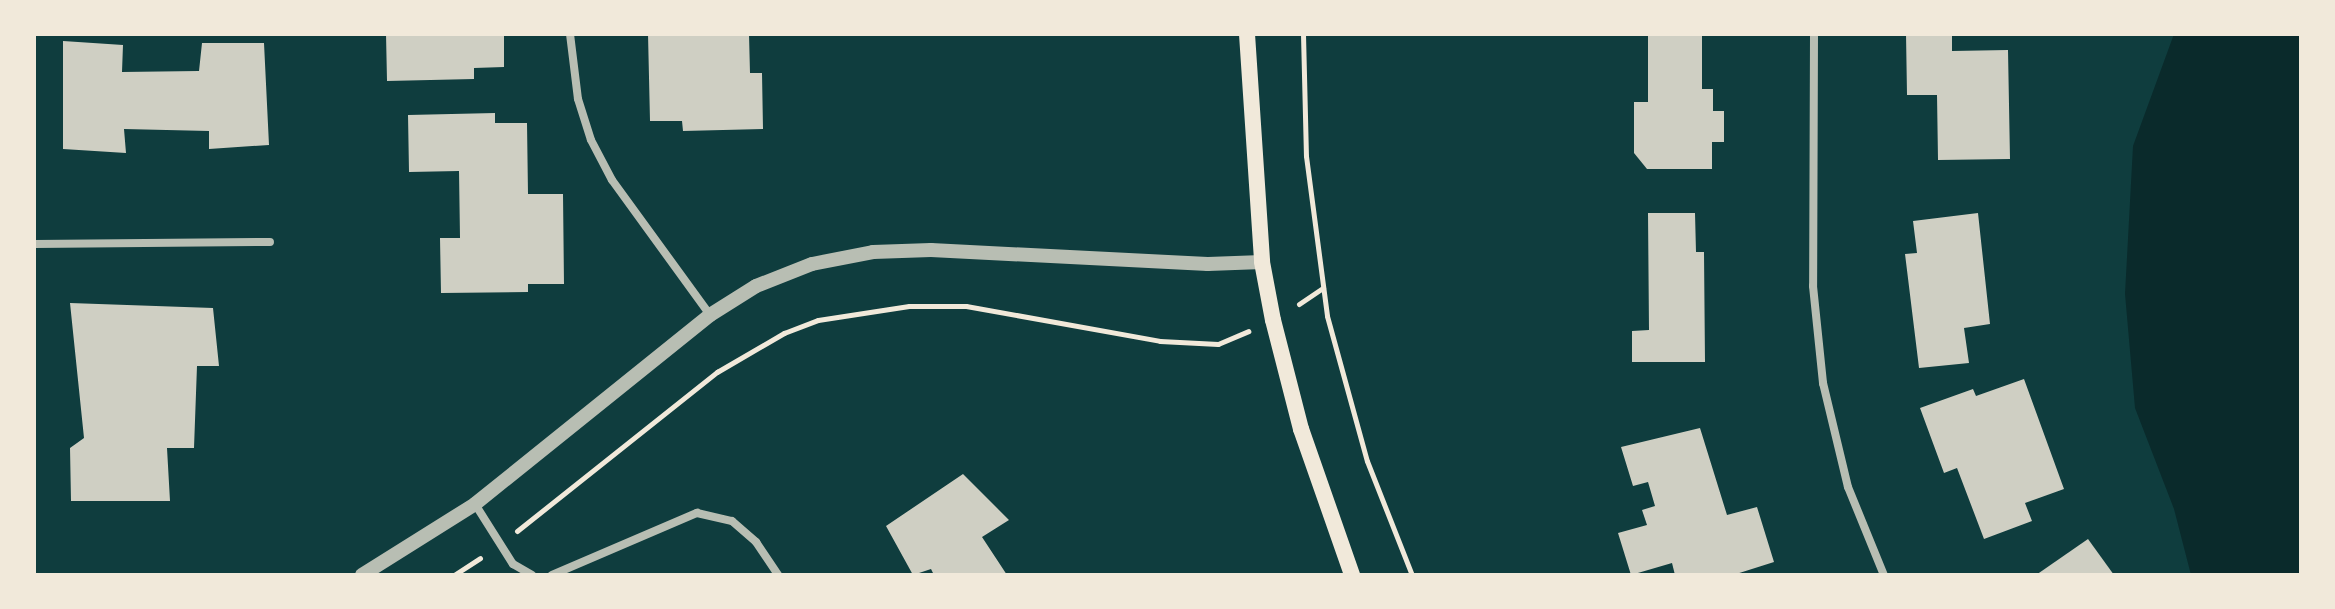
<!DOCTYPE html>
<html>
<head>
<meta charset="utf-8">
<style>
	body { margin:0 }
	#map { position:relative; width:2335px; height:609px; overflow:hidden; background:#0f3d3e; font-family:Figtree,sans-serif }
	div>[style] { position:absolute }
	[style*='--x'] { left:calc(var(--x)*1px); top:calc(var(--y)*1px); width:calc(var(--w)*1px); rotate:calc(var(--a)*1deg) }
	.water>* { inset:0; background:#0a2a2b }
	.building>* { inset:0; background:#cfcfc3 }
	.path>* { height:5px; margin:-2.5px; padding:0 2.5px; transform-origin:2.5px; border-radius:2.5px; background:#f1e9da }
	.minor>* { height:8px; margin:-4px; padding:0 4px; transform-origin:4px; border-radius:4px; background:#b8beb3 }
	.tertiary>* { height:14px; margin:-7px; padding:0 7px; transform-origin:7px; border-radius:7px; background:#b8beb3 }
	.secondary>* { height:16px; margin:-8px; padding:0 8px; transform-origin:8px; border-radius:8px; background:#f1e9da }
	span { translate:-50% -50%; white-space:nowrap; text-align:center; line-height:1.15; -webkit-text-stroke:8px #f1e9da; paint-order:stroke }
	.frame { position:absolute; inset:0; border:36px solid #f1e9da; pointer-events:none }
</style>
</head>
<body>
<div id="map">
	<div class="water">
		<i style="clip-path:polygon(2174px 34px,2301px 34px,2301px 575px,2191px 575px,2174px 509px,2135px 408px,2125px 294px,2133px 146px)"></i>
	</div>
	<div class="building">
		<i style="clip-path:polygon(386px 34px,504px 34px,504px 67px,474px 68px,474px 79px,387px 81px)"></i>
		<i style="clip-path:polygon(648px 34px,749px 34px,750px 73px,762px 73px,763px 129px,683px 131px,682px 121px,650px 121px)"></i>
		<i style="clip-path:polygon(1648px 34px,1702px 34px,1702px 89px,1713px 89px,1713px 111px,1724px 111px,1724px 142px,1712px 142px,1712px 169px,1647px 169px,1634px 153px,1634px 102px,1648px 102px)"></i>
		<i style="clip-path:polygon(1906px 34px,1952px 34px,1952px 51px,2008px 50px,2010px 159px,1938px 160px,1937px 95px,1907px 95px)"></i>
		<i style="clip-path:polygon(63px 41px,123px 45px,122px 72px,199px 71px,202px 43px,264px 43px,269px 145px,209px 149px,209px 131px,124px 129px,126px 153px,63px 149px)"></i>
		<i style="clip-path:polygon(495px 113px,495px 123px,527px 123px,528px 194px,563px 194px,564px 284px,528px 284px,528px 292px,441px 293px,440px 238px,460px 238px,459px 171px,409px 172px,408px 115px)"></i>
		<i style="clip-path:polygon(1648px 213px,1695px 213px,1696px 252px,1704px 252px,1705px 362px,1632px 362px,1632px 331px,1649px 330px)"></i>
		<i style="clip-path:polygon(1978px 213px,1990px 324px,1964px 328px,1969px 363px,1919px 368px,1905px 254px,1917px 253px,1913px 221px)"></i>
		<i style="clip-path:polygon(70px 303px,213px 308px,219px 366px,197px 366px,194px 448px,167px 448px,170px 501px,71px 501px,70px 448px,84px 438px)"></i>
		<i style="clip-path:polygon(2024px 379px,2064px 489px,2025px 503px,2032px 521px,1984px 539px,1957px 468px,1944px 473px,1920px 408px,1973px 389px,1976px 396px)"></i>
		<i style="clip-path:polygon(1700px 428px,1727px 515px,1757px 507px,1774px 562px,1733px 575px,1675px 575px,1672px 563px,1631px 575px,1618px 533px,1647px 525px,1642px 510px,1655px 506px,1648px 482px,1633px 486px,1621px 447px)"></i>
		<i style="clip-path:polygon(963px 474px,1009px 520px,982px 537px,1007px 575px,934px 575px,931px 569px,913px 575px,886px 526px)"></i>
		<i style="clip-path:polygon(2088px 539px,2114px 575px,2036px 575px)"></i>
	</div>
	<div class="path">
		<i style="--x:1303;--y:34;--w:122;--a:88.6"></i>
		<i style="--x:1306;--y:156;--w:161;--a:82.5"></i>
		<i style="--x:1327;--y:316;--w:150;--a:74.6"></i>
		<i style="--x:1367;--y:461;--w:123;--a:68.5"></i>
		<i style="--x:1299;--y:304;--w:29;--a:-34"></i>
		<i style="--x:517;--y:531;--w:256;--a:-38.5"></i>
		<i style="--x:717;--y:372;--w:78;--a:-30.2"></i>
		<i style="--x:784;--y:333;--w:36;--a:-21"></i>
		<i style="--x:818;--y:320;--w:92;--a:-8.7"></i>
		<i style="--x:909;--y:306;--w:57;--a:0"></i>
		<i style="--x:966;--y:306;--w:197;--a:10.2"></i>
		<i style="--x:1160;--y:341;--w:58;--a:3"></i>
		<i style="--x:1218;--y:344;--w:33;--a:-23"></i>
		<i style="--x:454;--y:575;--w:31;--a:-33"></i>
	</div>
	<div class="minor">
		<i style="--x:570;--y:34;--w:65;--a:83"></i>
		<i style="--x:578;--y:99;--w:43;--a:72.4"></i>
		<i style="--x:591;--y:140;--w:45;--a:62.3"></i>
		<i style="--x:612;--y:180;--w:167;--a:54"></i>
		<i style="--x:1814;--y:34;--w:252;--a:90.2"></i>
		<i style="--x:1813;--y:286;--w:98;--a:84.1"></i>
		<i style="--x:1823;--y:383;--w:107;--a:76.5"></i>
		<i style="--x:1848;--y:487;--w:95;--a:67.8"></i>
		<i style="--x:34;--y:244;--w:236;--a:-0.5"></i>
		<i style="--x:475;--y:504;--w:71;--a:57.7"></i>
		<i style="--x:513;--y:564;--w:22;--a:30"></i>
		<i style="--x:552;--y:575;--w:158;--a:-23.2"></i>
		<i style="--x:697;--y:513;--w:36;--a:13"></i>
		<i style="--x:732;--y:521;--w:32;--a:41"></i>
		<i style="--x:756;--y:542;--w:40;--a:56"></i>
	</div>
	<div class="tertiary">
		<i style="--x:362;--y:575;--w:133;--a:-32.1"></i>
		<i style="--x:475;--y:504;--w:302;--a:-38.8"></i>
		<i style="--x:710;--y:315;--w:54;--a:-32.2"></i>
		<i style="--x:756;--y:286;--w:60;--a:-21.4"></i>
		<i style="--x:812;--y:264;--w:62;--a:-11.1"></i>
		<i style="--x:873;--y:252;--w:58;--a:-2"></i>
		<i style="--x:931;--y:250;--w:277;--a:2.9"></i>
		<i style="--x:1208;--y:264;--w:54;--a:-2.1"></i>
	</div>
	<div class="secondary">
		<i style="--x:1247;--y:34;--w:228;--a:86.2"></i>
		<i style="--x:1262;--y:262;--w:59;--a:79.3"></i>
		<i style="--x:1273;--y:320;--w:113;--a:75.6"></i>
		<i style="--x:1301;--y:429;--w:155;--a:70.7"></i>
	</div>
	<div class="frame"></div>
</div>
</body>
</html>
